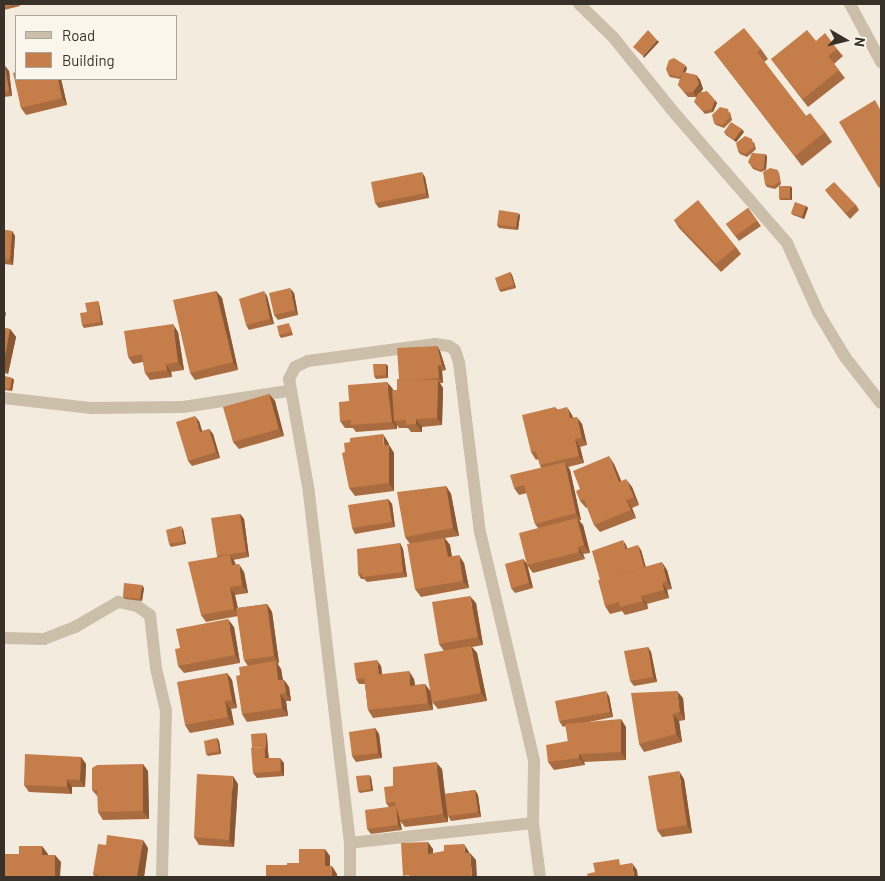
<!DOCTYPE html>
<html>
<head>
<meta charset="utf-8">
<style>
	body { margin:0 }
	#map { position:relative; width:885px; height:881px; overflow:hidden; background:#f3ecde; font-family:Barlow,sans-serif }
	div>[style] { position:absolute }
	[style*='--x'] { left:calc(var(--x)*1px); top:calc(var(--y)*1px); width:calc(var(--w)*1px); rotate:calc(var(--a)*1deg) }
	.minor>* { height:12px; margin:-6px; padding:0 6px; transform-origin:6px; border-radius:6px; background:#cbbfaa }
	.wall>* { inset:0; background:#a96c40 }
	.shaded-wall>* { inset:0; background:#8a5834 }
	.building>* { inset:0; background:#c57d4a }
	span { translate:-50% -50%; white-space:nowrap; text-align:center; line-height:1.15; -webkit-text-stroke:4.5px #faf6eb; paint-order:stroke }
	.frame { position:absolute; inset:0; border:5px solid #383129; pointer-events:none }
	.legend { position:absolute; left:15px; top:15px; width:162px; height:65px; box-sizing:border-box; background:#faf6eb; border:1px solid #aca79d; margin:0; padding:6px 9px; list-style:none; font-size:15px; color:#383129 }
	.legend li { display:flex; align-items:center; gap:10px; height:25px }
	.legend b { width:25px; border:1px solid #aca79d }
	.north { position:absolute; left:820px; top:15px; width:50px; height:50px; -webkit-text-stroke:4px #faf6eb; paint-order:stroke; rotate:98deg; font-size:14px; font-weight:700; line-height:20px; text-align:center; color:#383129 }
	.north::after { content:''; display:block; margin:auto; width:18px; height:22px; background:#383129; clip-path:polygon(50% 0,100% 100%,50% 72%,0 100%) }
</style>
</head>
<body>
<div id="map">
	<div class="minor">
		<i style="--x:579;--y:4;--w:47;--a:44.1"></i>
		<i style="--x:613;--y:37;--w:92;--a:51.1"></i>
		<i style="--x:671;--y:109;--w:177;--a:49.1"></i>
		<i style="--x:787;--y:243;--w:76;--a:65.8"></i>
		<i style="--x:818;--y:312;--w:52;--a:59"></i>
		<i style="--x:845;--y:357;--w:58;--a:52"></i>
		<i style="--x:850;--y:4;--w:66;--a:61.9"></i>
		<i style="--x:4;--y:398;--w:88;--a:6.6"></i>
		<i style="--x:91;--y:408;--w:92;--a:-0.6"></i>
		<i style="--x:183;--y:407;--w:106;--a:-8.7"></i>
		<i style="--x:4;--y:638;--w:40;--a:1.4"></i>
		<i style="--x:44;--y:639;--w:33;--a:-21"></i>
		<i style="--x:75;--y:627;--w:50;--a:-30.2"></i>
		<i style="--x:118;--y:602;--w:19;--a:12"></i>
		<i style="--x:137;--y:606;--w:16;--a:35"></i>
		<i style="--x:150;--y:615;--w:53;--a:83.5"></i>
		<i style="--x:156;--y:668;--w:44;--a:76.9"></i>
		<i style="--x:166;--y:711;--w:166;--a:91.4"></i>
		<i style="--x:533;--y:823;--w:54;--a:82.6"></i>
		<i style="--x:350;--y:877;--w:34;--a:-90"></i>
		<i style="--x:350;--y:843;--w:353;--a:-96.7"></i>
		<i style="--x:309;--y:492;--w:115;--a:-100"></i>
		<i style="--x:289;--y:379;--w:13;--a:-63"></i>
		<i style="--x:295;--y:367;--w:14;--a:-25"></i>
		<i style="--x:308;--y:361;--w:128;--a:-7.6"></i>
		<i style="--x:435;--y:344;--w:14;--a:8"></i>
		<i style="--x:449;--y:346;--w:7;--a:34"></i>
		<i style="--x:455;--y:350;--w:13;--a:72"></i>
		<i style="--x:459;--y:362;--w:171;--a:83"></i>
		<i style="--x:480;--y:532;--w:235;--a:76.7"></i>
		<i style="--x:534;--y:761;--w:62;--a:90.9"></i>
		<i style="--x:533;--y:823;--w:184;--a:173.8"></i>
	</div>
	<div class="wall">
		<i style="clip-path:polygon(4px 4px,19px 4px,20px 6px,4px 10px)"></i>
		<i style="clip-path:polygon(816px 41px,837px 49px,843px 56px,834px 64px,845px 78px,808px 107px,771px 59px)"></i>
		<i style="clip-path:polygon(761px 49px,768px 59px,764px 62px,806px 116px,825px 132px,832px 142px,802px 166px,714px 52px)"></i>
		<i style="clip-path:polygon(4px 66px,5px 66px,9px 71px,12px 96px,4px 97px)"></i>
		<i style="clip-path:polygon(687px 68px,685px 73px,696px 75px,700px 80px,703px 89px,700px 93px,717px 103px,713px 112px,705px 114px,696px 104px,696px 97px,688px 97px,678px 85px,680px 79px,670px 77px,668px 74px)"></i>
		<i style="clip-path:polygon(16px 79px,61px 79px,67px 105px,26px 115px,21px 108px)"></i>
		<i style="clip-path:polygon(730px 112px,732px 120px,724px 128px,716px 125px,714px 123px)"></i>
		<i style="clip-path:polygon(724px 132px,744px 132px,736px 142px,726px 135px)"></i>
		<i style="clip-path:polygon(754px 142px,756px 149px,752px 153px,767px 156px,766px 170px,761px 172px,753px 169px,751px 166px,752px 153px,747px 157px,740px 154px,738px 151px)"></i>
		<i style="clip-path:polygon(779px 172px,781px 184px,779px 186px,790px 186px,792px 188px,792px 200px,780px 200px,779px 198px,779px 186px,775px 189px,767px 187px,765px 184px)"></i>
		<i style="clip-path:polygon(425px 177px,429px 198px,379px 208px,375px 203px)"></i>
		<i style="clip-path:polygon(825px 190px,856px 205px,859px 210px,850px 219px,829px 195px)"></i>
		<i style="clip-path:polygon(806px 206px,808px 208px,804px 219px,793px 215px,791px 213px)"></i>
		<i style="clip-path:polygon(748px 208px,761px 226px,739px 241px,726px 224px)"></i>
		<i style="clip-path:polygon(520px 215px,518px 230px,499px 228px,497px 225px)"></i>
		<i style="clip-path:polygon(674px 220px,736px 247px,741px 254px,721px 272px,679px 228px)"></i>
		<i style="clip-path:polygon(4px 230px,12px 231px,15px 236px,13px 265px,4px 264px)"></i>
		<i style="clip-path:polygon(510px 272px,512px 275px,516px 288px,501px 292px,499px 290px)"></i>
		<i style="clip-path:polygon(216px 291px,222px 298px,238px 370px,195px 380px,190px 373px)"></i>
		<i style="clip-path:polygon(294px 293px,298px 315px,278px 320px,274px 315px)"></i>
		<i style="clip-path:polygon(267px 296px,274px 324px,249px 330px,246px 325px)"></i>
		<i style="clip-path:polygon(98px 301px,99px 304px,103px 325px,84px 328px,82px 325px)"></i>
		<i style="clip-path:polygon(290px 326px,293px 335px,281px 338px,279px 335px)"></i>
		<i style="clip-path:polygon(4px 328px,10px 329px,16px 337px,8px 374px,4px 373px)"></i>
		<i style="clip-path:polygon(178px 332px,184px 370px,171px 372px,172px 377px,150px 380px,145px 373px,143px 362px,133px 364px,128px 357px)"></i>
		<i style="clip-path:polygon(437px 346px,440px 351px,446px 370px,442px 371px,443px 383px,440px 383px,443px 388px,442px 425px,422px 427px,422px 432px,411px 432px,408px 428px,399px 428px,397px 425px,397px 429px,356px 432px,353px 428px,345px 428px,340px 421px,349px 401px,393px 389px,393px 390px,397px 390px,399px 379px)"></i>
		<i style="clip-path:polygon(388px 366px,388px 378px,376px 379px,374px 376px)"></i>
		<i style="clip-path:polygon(4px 376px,12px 378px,14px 380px,12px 391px,4px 390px)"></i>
		<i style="clip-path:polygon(269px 394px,275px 401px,284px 436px,239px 449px,233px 442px)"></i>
		<i style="clip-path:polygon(555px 407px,558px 410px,572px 415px,573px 418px,582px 424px,587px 445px,580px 447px,584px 463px,568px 467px,570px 470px,581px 520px,579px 521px,583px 525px,590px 553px,583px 554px,585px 559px,533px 573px,527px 565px,538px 528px,535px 524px,527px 493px,519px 495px,514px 488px,541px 468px,538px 459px,536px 460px,531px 452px)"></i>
		<i style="clip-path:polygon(199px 421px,202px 431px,209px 429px,213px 434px,220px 458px,192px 466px,188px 461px)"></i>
		<i style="clip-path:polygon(388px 442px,389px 445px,394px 453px,394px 491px,355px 496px,349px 488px)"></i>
		<i style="clip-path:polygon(614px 464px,621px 481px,632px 487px,639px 505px,632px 508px,636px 518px,600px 532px,594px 525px,587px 507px,586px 508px,580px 501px,580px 489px)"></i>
		<i style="clip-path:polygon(446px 486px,451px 494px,459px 536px,445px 538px,450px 545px,452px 557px,464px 563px,469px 588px,421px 597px,415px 589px,410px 544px,405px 537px)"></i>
		<i style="clip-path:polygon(388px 499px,392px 504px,395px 527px,355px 534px,352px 528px)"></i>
		<i style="clip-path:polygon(240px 514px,244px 519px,249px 557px,233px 560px,236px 565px,244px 572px,248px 593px,235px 595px,238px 608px,267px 604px,272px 612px,279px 663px,277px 664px,281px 669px,283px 680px,284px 680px,289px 687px,291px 701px,286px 701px,288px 716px,247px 722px,242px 714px,240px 675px,248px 666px,244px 660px,238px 616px,206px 622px,201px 615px,217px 557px)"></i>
		<i style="clip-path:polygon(183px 529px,186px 544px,171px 547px,169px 544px)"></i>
		<i style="clip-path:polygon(400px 543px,403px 549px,407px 577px,367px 582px,364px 579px,361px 579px,358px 574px)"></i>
		<i style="clip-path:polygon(626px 545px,627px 548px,641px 550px,646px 567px,667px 570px,672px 589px,667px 590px,669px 598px,647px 604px,648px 609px,625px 615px,622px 611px,610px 614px,605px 606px,600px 580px)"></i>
		<i style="clip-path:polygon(523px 559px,527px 564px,533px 588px,515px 593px,511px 588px)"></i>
		<i style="clip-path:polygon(144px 588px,142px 601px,125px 599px,123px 597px)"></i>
		<i style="clip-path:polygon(476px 603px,483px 645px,472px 647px,477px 653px,487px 701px,438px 709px,432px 702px,431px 694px,433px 710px,373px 718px,368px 710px,365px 684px,359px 684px,356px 679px,381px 666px,382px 674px,414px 679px,415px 685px,425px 684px,430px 692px,444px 651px,439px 644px)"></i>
		<i style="clip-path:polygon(234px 627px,240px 663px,184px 673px,178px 666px,180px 648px)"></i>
		<i style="clip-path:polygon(648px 647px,651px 652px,657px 682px,634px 686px,630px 681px)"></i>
		<i style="clip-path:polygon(227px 673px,232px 680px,237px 708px,231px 709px,234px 725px,190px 733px,185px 725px)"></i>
		<i style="clip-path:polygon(609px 696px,613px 717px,584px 723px,626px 727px,626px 760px,584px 762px,585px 765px,554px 770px,548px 762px,568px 741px,566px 726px,563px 727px,559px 721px)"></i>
		<i style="clip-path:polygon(683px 698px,685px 720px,679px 721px,682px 742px,644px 752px,639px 744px)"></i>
		<i style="clip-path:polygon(375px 728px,379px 734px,382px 758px,356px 762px,352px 756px)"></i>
		<i style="clip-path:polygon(267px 736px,268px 751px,269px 758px,284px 763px,284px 776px,257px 778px,253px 773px)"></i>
		<i style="clip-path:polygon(217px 738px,219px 741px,221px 754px,208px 756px,206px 754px)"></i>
		<i style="clip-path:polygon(81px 757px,86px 764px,85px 787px,72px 787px,72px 794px,29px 792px,24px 785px)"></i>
		<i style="clip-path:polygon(442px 769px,445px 794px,475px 790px,478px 795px,481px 817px,451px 821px,448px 816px,448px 822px,405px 827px,400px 821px,402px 830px,371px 834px,367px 829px,389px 807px,386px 803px,393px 786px)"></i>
		<i style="clip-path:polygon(148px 771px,149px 819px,103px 820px,98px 812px,98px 797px,92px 790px)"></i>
		<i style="clip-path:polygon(371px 777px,373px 791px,360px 793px,358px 791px)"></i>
		<i style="clip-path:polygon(684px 779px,692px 833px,662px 837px,657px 830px)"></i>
		<i style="clip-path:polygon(238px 784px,234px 847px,199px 845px,194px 837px)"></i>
		<i style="clip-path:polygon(106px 845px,148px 848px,144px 877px,95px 877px,93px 874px)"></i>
	</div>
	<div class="shaded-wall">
		<i style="clip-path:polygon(657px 40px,659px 42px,644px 58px,643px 56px)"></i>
		<i style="clip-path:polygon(685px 65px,687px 68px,684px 77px,682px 75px)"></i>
		<i style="clip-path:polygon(5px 66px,9px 71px,12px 96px,9px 91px)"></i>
		<i style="clip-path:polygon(696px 75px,700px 80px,703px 89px,697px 97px,693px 92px)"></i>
		<i style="clip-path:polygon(58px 79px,61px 79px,67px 105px,62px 98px)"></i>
		<i style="clip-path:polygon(715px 100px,717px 103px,713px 112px,712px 109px)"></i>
		<i style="clip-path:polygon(742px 129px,744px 132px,736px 142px,734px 140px)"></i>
		<i style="clip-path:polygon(765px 154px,767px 156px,766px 170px,764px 167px)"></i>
		<i style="clip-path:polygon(422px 172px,425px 177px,429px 198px,426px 193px)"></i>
		<i style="clip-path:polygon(790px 186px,792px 188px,792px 200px,790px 198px)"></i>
		<i style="clip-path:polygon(806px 206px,808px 208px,804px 219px,802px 217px)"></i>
		<i style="clip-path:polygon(518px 213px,520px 215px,518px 230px,516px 227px)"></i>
		<i style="clip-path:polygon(12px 231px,15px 236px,13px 265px,10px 260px)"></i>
		<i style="clip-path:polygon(510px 272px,512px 275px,516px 288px,514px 285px)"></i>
		<i style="clip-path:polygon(290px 288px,294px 293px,298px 315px,295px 310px)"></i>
		<i style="clip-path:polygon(216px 291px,222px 298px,238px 370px,233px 362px)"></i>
		<i style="clip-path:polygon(264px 291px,267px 296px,274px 324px,270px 319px)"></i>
		<i style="clip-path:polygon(98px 301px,99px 304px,103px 325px,101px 322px)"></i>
		<i style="clip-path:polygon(4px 311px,6px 313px,4px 323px)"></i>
		<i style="clip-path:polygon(173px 324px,178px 332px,184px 370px,178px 362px)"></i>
		<i style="clip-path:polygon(10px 329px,16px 337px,8px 374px,4px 367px,4px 361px)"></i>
		<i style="clip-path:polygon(437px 346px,440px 351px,446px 370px,442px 365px)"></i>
		<i style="clip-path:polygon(166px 364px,171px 372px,172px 377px,167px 370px)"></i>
		<i style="clip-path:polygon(386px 364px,388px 366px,388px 378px,386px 375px)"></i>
		<i style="clip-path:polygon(438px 365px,442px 371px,443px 383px,439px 378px)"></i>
		<i style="clip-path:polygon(12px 378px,14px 380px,12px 391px,10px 389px)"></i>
		<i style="clip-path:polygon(438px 380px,443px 388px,442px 425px,437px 418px)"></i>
		<i style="clip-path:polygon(387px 382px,393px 389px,396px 420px,394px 421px,397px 425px,397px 429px,392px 422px)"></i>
		<i style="clip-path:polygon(269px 394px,275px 401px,284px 436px,279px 429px)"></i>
		<i style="clip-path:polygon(567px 407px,572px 415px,575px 426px,570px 418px)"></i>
		<i style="clip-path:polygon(195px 416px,199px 421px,204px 437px,200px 432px)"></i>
		<i style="clip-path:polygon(577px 417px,582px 424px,587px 445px,582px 438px)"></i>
		<i style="clip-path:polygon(416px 419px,422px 427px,422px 432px,416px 424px)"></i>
		<i style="clip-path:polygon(209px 429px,213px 434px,220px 458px,216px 452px)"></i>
		<i style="clip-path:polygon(383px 434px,388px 442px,389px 445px,394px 453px,394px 491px,389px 483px)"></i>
		<i style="clip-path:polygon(575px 439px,580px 447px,584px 463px,579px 456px)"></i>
		<i style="clip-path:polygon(609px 456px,614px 464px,625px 490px,619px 482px)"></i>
		<i style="clip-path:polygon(565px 462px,570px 470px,581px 520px,576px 513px)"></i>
		<i style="clip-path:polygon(626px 479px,632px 487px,639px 505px,634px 497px)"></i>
		<i style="clip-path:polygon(446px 486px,451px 494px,459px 536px,453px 528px)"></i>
		<i style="clip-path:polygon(388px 499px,392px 504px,395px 527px,392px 522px)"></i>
		<i style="clip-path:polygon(626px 500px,632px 508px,636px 518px,631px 510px)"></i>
		<i style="clip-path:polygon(240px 514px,244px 519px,249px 557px,246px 552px)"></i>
		<i style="clip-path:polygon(577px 518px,583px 525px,590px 553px,584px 545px)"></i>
		<i style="clip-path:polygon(181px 526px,183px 529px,186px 544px,184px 541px)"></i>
		<i style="clip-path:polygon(444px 538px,450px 545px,453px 565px,448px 557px)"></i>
		<i style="clip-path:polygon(623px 540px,626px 545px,629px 554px,625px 549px)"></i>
		<i style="clip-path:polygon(400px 543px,403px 549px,407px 577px,403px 572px)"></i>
		<i style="clip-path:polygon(638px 545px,641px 550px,647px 573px,644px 567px)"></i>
		<i style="clip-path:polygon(578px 547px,583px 554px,585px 559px,579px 552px)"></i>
		<i style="clip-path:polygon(230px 555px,235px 562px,237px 573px,232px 565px)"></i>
		<i style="clip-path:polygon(459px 555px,464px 563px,469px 588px,463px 581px)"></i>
		<i style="clip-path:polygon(523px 559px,527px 564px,533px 588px,529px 583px)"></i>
		<i style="clip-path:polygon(662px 562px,667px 570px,672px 589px,667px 581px)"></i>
		<i style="clip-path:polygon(239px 564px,244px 572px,248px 593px,242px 585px)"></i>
		<i style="clip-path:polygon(662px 583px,667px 590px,669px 598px,664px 590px)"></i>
		<i style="clip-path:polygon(142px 585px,144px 588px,142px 601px,140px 599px)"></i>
		<i style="clip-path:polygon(230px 587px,235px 595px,239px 616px,234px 609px)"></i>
		<i style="clip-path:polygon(470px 596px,476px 603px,483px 645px,478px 637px)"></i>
		<i style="clip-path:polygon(641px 596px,647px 604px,648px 609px,643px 601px)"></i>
		<i style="clip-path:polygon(267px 604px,272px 612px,279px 663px,274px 656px)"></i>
		<i style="clip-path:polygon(228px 619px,234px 627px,240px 663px,235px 655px)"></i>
		<i style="clip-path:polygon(471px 646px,477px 653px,487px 701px,481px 693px)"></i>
		<i style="clip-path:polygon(648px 647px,651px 652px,657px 682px,653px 677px)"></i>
		<i style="clip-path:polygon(377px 660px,381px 666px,383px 682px,379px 676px)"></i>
		<i style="clip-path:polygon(276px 661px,281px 669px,284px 688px,278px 680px)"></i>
		<i style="clip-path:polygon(409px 671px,414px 679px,416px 694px,410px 686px)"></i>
		<i style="clip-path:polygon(227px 673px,232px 680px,237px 708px,232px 700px)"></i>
		<i style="clip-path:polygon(284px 680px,289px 687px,291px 701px,286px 693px)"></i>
		<i style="clip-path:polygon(425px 684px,431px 692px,433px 710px,428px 703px)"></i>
		<i style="clip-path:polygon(606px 691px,609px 696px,613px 717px,610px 712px)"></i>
		<i style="clip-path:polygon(677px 691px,683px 698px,685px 720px,680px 712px)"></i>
		<i style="clip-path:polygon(280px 694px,286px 701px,288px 716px,282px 708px)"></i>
		<i style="clip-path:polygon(225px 701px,231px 709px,234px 725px,228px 717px)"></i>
		<i style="clip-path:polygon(673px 714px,679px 721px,682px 742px,676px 734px)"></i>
		<i style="clip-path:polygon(621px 719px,626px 727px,626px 760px,621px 752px)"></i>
		<i style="clip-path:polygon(375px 728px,379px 734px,382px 758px,378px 753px)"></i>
		<i style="clip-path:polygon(266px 733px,267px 736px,268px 751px,266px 748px)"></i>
		<i style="clip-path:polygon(217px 738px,219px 741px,221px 754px,219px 751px)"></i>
		<i style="clip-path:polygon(265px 747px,268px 752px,269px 764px,265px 758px)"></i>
		<i style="clip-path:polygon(579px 754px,584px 762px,585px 765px,579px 758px)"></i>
		<i style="clip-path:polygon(81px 757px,86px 764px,85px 787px,80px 780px)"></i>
		<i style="clip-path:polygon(280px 758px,284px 763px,284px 776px,281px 771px)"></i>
		<i style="clip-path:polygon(436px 762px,442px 769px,448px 822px,443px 814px)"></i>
		<i style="clip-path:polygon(143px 764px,148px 771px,149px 819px,143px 811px)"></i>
		<i style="clip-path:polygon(679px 771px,684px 779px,692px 833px,687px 825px)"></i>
		<i style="clip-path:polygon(369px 775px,371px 777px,373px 791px,371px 789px)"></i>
		<i style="clip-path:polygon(233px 776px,238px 784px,234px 847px,229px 840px)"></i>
		<i style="clip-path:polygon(67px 779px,72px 787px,72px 794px,67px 787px)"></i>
		<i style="clip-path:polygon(475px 790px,478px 795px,481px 817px,478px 812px)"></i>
		<i style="clip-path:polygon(396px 806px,400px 820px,400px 821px,402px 830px,398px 825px)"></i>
		<i style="clip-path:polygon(143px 840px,148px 848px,144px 877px,137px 877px)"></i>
		<i style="clip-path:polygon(428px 842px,433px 849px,433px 862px,428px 854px)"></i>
		<i style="clip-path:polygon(464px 844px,469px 852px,470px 861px,465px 853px)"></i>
		<i style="clip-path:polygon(42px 846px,48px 854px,47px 862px,42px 855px)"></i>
		<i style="clip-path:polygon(325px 849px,330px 856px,330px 874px,325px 866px)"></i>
		<i style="clip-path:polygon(470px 853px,476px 860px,477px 877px,472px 877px)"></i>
		<i style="clip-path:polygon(55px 855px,61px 862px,60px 877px,55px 877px)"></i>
		<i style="clip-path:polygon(632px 863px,637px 870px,638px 877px,634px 877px)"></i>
		<i style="clip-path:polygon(332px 866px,337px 874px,337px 877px,332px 877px)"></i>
	</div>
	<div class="building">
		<i style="clip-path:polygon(4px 4px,17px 4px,4px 7px)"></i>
		<i style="clip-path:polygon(744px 28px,761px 49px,757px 52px,806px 116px,810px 113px,825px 132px,795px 156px,714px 52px)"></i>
		<i style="clip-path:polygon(648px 30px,657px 40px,643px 56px,633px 47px)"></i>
		<i style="clip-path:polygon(807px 30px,816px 41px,825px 33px,837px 49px,828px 56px,839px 70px,803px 99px,771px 59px)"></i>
		<i style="clip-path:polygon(674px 58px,685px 65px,682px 75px,678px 77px,668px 74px,666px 69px,669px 60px)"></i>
		<i style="clip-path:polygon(4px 66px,5px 66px,9px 91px,4px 92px)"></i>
		<i style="clip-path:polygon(16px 72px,16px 79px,58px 79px,62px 98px,21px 108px,13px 73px)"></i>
		<i style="clip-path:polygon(683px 72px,696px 75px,699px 84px,693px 92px,684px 92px,678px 85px)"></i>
		<i style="clip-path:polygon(707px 91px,715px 100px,712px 109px,703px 111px,694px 102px,698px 93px)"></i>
		<i style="clip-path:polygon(875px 100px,881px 111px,881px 186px,879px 188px,839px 122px)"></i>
		<i style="clip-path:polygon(720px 107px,728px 109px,730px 117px,722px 125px,714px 123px,712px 115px)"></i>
		<i style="clip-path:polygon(731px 122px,742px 129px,734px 140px,724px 132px)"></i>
		<i style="clip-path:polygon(745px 136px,752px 139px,754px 147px,745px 154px,738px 151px,736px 143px)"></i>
		<i style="clip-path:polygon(752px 153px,765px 154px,764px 167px,760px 170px,751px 166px,748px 162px)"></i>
		<i style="clip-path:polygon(770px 168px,778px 170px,780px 181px,773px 186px,765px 184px,763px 172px)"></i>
		<i style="clip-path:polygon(422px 172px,426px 193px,375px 203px,371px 182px)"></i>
		<i style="clip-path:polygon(834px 182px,856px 205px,846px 213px,825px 190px)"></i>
		<i style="clip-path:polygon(779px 186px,790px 186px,790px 198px,779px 198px)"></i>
		<i style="clip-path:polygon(698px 200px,736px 247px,716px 264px,674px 220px)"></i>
		<i style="clip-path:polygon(795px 202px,806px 206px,802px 217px,791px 213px)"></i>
		<i style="clip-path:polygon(748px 208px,757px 221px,735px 236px,726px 224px)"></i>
		<i style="clip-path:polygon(499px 210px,518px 213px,516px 227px,497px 225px)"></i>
		<i style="clip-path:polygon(4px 230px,12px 231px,10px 260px,4px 259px)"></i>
		<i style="clip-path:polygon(510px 272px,514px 285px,499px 290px,495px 278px)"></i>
		<i style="clip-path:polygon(290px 288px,295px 310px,274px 315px,269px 293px)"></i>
		<i style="clip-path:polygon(216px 291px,233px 362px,190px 373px,173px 300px)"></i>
		<i style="clip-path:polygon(264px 291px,270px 319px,246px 325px,239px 299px)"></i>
		<i style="clip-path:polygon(98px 301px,101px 322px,82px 325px,80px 313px,87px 312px,85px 303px)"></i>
		<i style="clip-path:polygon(289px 323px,291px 332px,279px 335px,277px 326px)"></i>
		<i style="clip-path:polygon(173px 324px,178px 362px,166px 364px,167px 370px,145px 373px,142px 354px,128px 357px,124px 331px)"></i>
		<i style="clip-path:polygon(4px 328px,10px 329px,4px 361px)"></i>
		<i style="clip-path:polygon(437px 346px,442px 365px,438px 365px,439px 378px,414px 380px,399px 379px,397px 348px)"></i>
		<i style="clip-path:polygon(373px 364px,386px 364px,386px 375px,374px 376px)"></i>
		<i style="clip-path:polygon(4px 376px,12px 378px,10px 389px,4px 388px)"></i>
		<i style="clip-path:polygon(397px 379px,438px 380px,437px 418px,416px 419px,416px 424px,406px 425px,406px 420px,394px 421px,392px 390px,397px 390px)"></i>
		<i style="clip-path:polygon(387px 382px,392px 422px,351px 425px,351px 420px,340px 421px,339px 402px,349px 401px,348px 385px)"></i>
		<i style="clip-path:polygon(269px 394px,279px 429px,233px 442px,223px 407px)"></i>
		<i style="clip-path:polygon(555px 407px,556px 410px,567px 407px,570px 418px,577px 417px,582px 438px,575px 439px,579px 456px,540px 465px,536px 451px,531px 452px,522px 415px)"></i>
		<i style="clip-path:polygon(195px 416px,200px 432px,209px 429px,216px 452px,188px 461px,176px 422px)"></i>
		<i style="clip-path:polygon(383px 434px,384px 446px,389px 445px,389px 483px,349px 488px,342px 453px,345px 452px,344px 443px,350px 442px,350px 438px)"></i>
		<i style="clip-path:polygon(609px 456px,619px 482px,626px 479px,634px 497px,626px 500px,631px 510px,594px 525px,584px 499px,580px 501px,576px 491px,580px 489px,573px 471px)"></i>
		<i style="clip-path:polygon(565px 462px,576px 513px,535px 524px,524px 485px,514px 488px,510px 475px)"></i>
		<i style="clip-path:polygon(446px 486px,453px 528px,405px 537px,397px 492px)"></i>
		<i style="clip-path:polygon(388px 499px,392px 522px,352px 528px,348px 505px)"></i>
		<i style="clip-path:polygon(240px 514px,246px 552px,217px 556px,211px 518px)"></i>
		<i style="clip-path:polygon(577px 518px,584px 545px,578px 547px,579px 552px,527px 565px,519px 533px)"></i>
		<i style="clip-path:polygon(181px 526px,184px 541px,169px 544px,166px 530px)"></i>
		<i style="clip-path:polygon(444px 538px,448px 557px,459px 555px,463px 581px,415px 589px,407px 544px)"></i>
		<i style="clip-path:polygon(623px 540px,625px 549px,638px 545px,644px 567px,600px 580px,592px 551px)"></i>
		<i style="clip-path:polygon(400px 543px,403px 572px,363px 577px,362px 574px,358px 574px,357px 549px)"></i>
		<i style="clip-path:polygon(230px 555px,232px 565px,239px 564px,242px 585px,230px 587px,234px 609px,201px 615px,188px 562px)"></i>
		<i style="clip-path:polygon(523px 559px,529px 583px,511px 588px,505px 564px)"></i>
		<i style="clip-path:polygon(662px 562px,667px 581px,662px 583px,664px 590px,641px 596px,643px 601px,620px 607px,619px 602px,605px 606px,598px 580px)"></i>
		<i style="clip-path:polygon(124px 583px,142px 585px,140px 599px,123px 597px)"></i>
		<i style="clip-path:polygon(470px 596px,478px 637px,439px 644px,432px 602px)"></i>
		<i style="clip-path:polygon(267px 604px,274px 656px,244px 660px,236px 608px)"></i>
		<i style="clip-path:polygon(228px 619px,235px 655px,178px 666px,175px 649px,180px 648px,176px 629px)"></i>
		<i style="clip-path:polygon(471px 646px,481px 693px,432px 702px,424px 654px)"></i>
		<i style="clip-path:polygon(648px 647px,653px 677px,630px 681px,624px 651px)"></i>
		<i style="clip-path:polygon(377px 660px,379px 675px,364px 676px,364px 678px,356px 679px,354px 663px)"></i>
		<i style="clip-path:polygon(276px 661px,278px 680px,284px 680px,286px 693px,280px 694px,282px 708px,242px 714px,236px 676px,240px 675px,239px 667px)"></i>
		<i style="clip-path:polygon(409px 671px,410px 686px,425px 684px,428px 703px,368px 710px,364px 676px)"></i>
		<i style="clip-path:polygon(227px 673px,232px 700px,225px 701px,228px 717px,185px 725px,177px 682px)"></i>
		<i style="clip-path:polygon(606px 691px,610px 712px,559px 721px,555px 701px)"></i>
		<i style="clip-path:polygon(677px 691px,680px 712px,673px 714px,676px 734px,639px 744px,631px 693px)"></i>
		<i style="clip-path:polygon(621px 719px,621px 752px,579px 754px,579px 758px,548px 762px,546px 745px,568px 741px,565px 724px)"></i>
		<i style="clip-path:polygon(375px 728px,378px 753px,352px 756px,349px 732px)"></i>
		<i style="clip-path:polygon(266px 733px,266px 748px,265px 747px,252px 748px,251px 734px)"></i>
		<i style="clip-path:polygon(217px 738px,219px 751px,206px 754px,204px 741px)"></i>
		<i style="clip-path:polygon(265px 747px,265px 758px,280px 758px,281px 771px,253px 773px,251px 748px)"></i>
		<i style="clip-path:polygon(25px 754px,81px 757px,80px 780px,67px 779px,67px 787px,24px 785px)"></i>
		<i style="clip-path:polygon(436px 762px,443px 814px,400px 820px,395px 802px,386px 803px,384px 787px,393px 786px,393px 767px)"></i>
		<i style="clip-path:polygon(143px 764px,143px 811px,98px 812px,97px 790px,92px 790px,92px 768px,97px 765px)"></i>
		<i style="clip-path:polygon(679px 771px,687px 825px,657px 830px,648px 776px)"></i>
		<i style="clip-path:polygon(197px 774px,233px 776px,229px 840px,194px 837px)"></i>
		<i style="clip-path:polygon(369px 775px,371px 789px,358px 791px,356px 776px)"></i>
		<i style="clip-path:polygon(475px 790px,478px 812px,448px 816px,445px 794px)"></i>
		<i style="clip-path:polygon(396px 806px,398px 825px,367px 829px,365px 810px)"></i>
		<i style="clip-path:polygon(107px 835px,143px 840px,137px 877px,98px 877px,99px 875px,93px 874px,98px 844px,106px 845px)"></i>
		<i style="clip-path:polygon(428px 842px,428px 854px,444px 851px,444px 845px,464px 844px,465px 853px,470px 853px,472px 877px,409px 877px,409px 875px,403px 876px,401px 843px)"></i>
		<i style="clip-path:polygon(19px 846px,42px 846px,42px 855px,55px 855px,55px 877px,4px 877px,4px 854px,19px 854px)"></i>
		<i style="clip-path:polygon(299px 849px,325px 849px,325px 866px,332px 866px,332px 877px,287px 877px,287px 863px,299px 863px)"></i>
		<i style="clip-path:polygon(619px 859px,620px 865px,632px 863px,634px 877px,588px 877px,587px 874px,595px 872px,593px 863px)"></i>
		<i style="clip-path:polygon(266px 865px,287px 865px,287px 877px,266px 877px)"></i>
	</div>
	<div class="frame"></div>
	<ul class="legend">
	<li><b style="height:6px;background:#cbbfaa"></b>Road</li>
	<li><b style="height:14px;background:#c57d4a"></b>Building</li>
	</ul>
	<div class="north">N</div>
</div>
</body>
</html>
